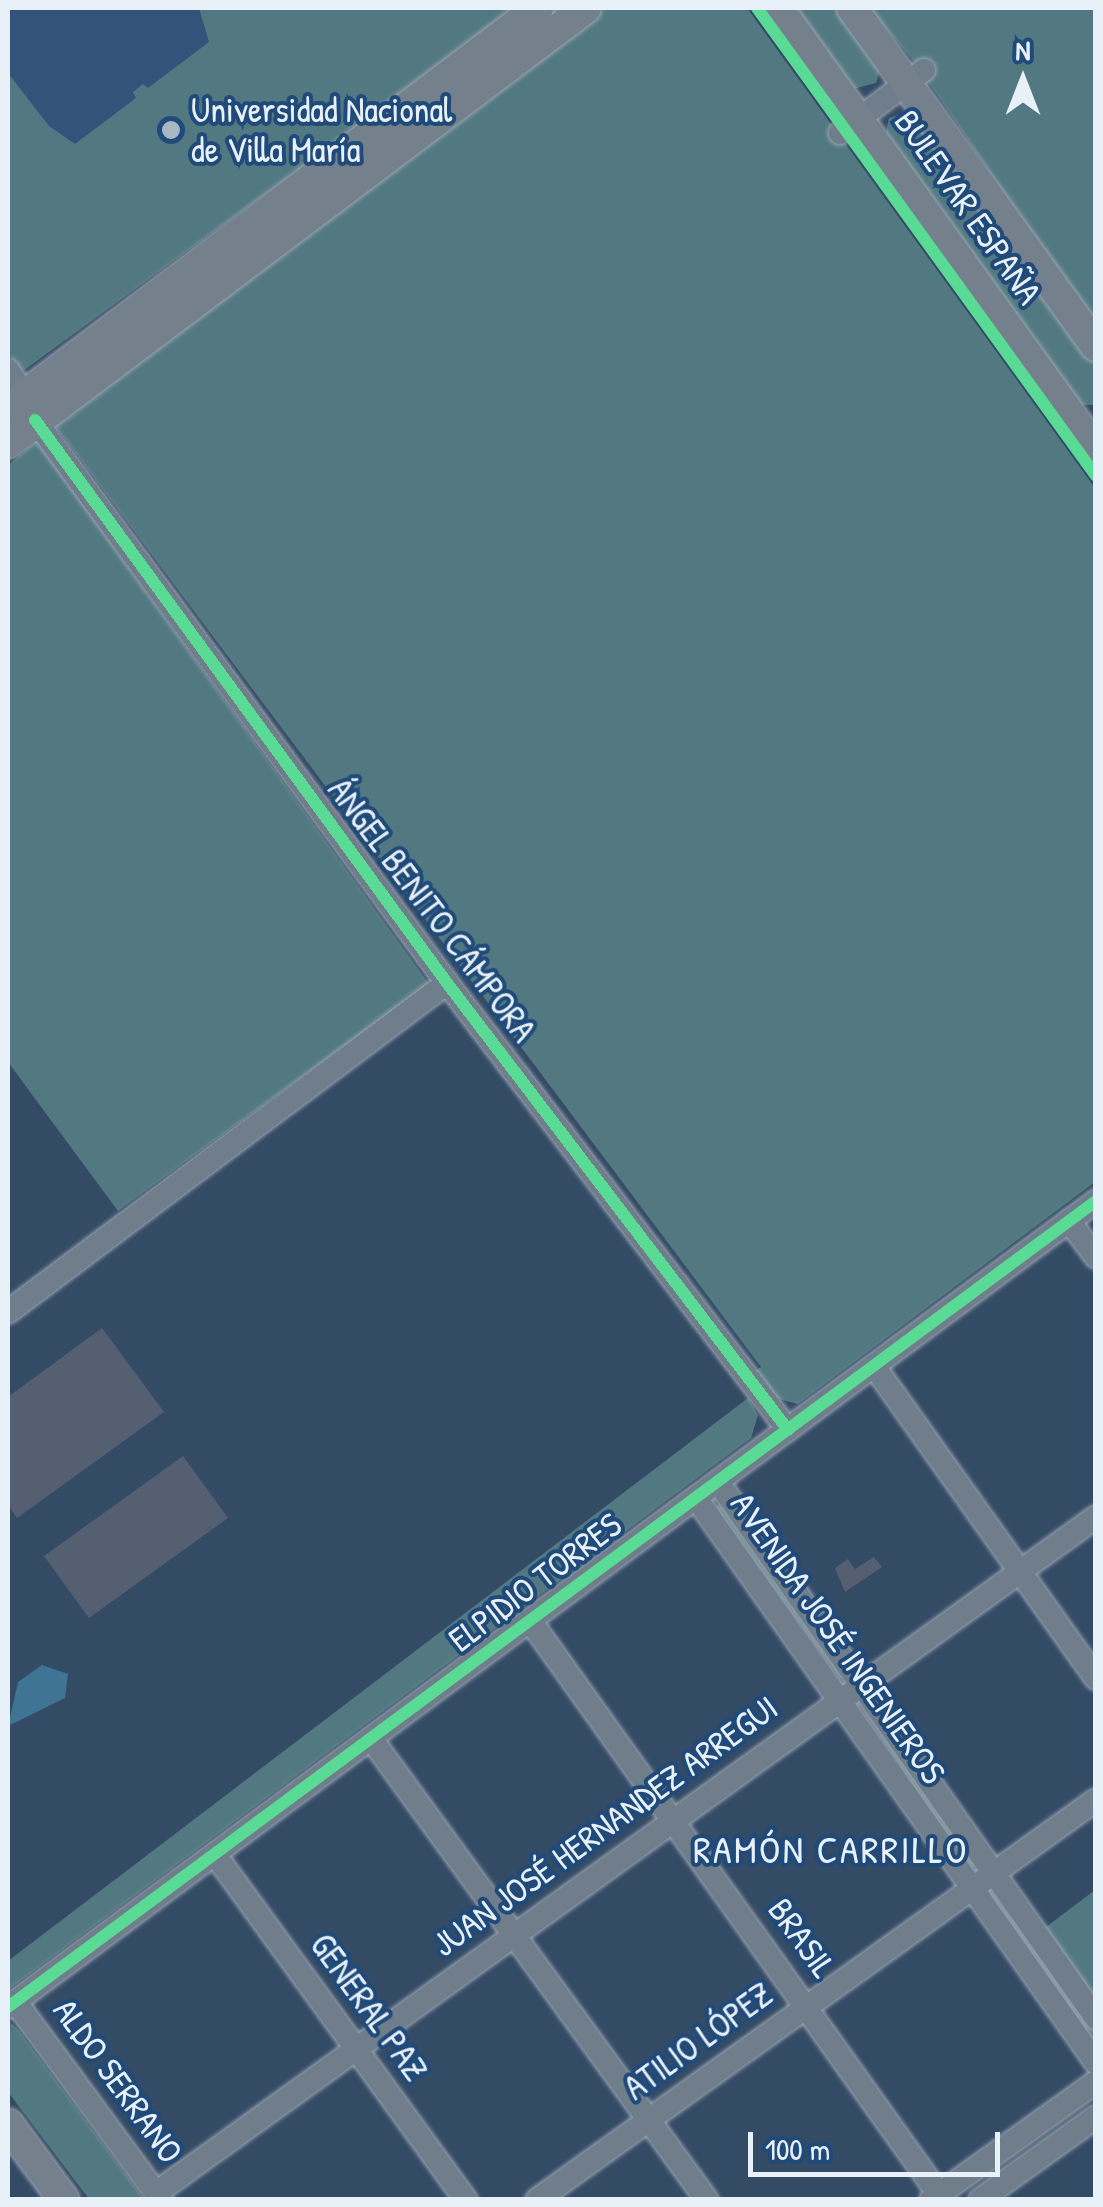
<!DOCTYPE html>
<html>
<head>
<meta charset="utf-8">
<style>
	body { margin:0 }
	#map { position:relative; width:1103px; height:2207px; overflow:hidden; background:#344b65; font-family:"Patrick Hand",sans-serif }
	div>[style] { position:absolute }
	[style*='--x'] { left:calc(var(--x)*1px); top:calc(var(--y)*1px); width:calc(var(--w)*1px); rotate:calc(var(--a)*1deg) }
	.built>* { inset:0; background:#33537b }
	.green>* { inset:0; background:#527982 }
	.water>* { inset:0; background:#3f7495 }
	.building>* { inset:0; background:#546072 }
	.roads { filter:drop-shadow(0 0 2px #9aa6b3) drop-shadow(0 0 2px #9aa6b3) }
	.minor>* { height:22px; margin:-11px; padding:0 11px; transform-origin:11px; border-radius:11px; background:#707e8c }
	.major>* { height:30px; margin:-15px; padding:0 15px; transform-origin:15px; border-radius:15px; background:#74808b }
	.cycleway>* { height:12px; margin:-6px; padding:0 6px; transform-origin:6px; border-radius:6px; background:#5adb95 }
	.dots>* { width:28px; height:28px; translate:-50% -50%; box-sizing:border-box; border:5px solid #1f4a7a; border-radius:50% }
	span { translate:-50% -50%; white-space:nowrap; text-align:center; line-height:1.15; -webkit-text-stroke:8px #1f4a7a; paint-order:stroke }
	.poi-label { font-size:35px; color:#e8f1f8 }
	.left { translate:0 -50%; text-align:left }
	.street-label { font-size:35px; color:#e8f1f8 }
	.neighbourhood-label { font-size:38px; color:#e8f1f8; letter-spacing:2.5px }
	.frame { position:absolute; inset:0; border:10px solid #e8f1f8; pointer-events:none }
	.north { position:absolute; left:973px; top:30px; width:100px; height:100px; -webkit-text-stroke:8px #1f4a7a; paint-order:stroke; rotate:0deg; font-size:28px; font-weight:700; line-height:40px; text-align:center; color:#e8f1f8 }
	.north::after { content:''; display:block; margin:auto; width:35px; height:45px; background:#e8f1f8; clip-path:polygon(50% 0,100% 100%,50% 72%,0 100%) }
	.scale { position:absolute; left:748px; top:2132px; width:252px; height:45px; box-sizing:border-box; border:5px solid #e8f1f8; border-top:0; padding-left:12px; font-size:30px; line-height:35px; white-space:nowrap; color:#e8f1f8; -webkit-text-stroke:8px #1f4a7a; paint-order:stroke }
</style>
</head>
<body>
<div id="map">
	<div class="built">
		<i style="clip-path:polygon(8px 8px,501px 8px,8px 330px)"></i>
	</div>
	<div class="green">
		<i style="clip-path:polygon(199px 8px,520px 8px,23px 371px,8px 354px,8px 73px,49px 126px,75px 144px,136px 98px,133px 92px,143px 84px,148px 88px,209px 42px)"></i>
		<i style="clip-path:polygon(605px 8px,747px 8px,1095px 488px,1095px 1182px,798px 1404px,778px 1399px,755px 1371px,761px 1367px,53px 423px)"></i>
		<i style="clip-path:polygon(792px 8px,839px 8px,880px 69px,876px 83px,853px 89px)"></i>
		<i style="clip-path:polygon(869px 8px,1095px 8px,1095px 326px,916px 64px)"></i>
		<i style="clip-path:polygon(909px 111px,1095px 365px,1095px 405px,1082px 405px,885px 136px,889px 118px)"></i>
		<i style="clip-path:polygon(37px 441px,429px 984px,118px 1211px,8px 1062px,8px 465px)"></i>
		<i style="clip-path:polygon(748px 1398px,758px 1415px,751px 1438px,8px 1990px,8px 1961px)"></i>
		<i style="clip-path:polygon(721px 1502px,842px 1677px,840px 1678px,714px 1509px)"></i>
		<i style="clip-path:polygon(862px 1708px,976px 1864px,973px 1867px,969px 1869px)"></i>
		<i style="clip-path:polygon(1095px 1890px,1095px 2009px,1042px 1930px)"></i>
		<i style="clip-path:polygon(992px 1892px,1095px 2032px,1095px 2051px,989px 1894px)"></i>
		<i style="clip-path:polygon(8px 2021px,17px 2028px,144px 2199px,89px 2199px,8px 2092px)"></i>
	</div>
	<div class="water">
		<i style="clip-path:polygon(42px 1665px,68px 1674px,65px 1698px,8px 1726px,18px 1682px)"></i>
	</div>
	<div class="building">
		<i style="clip-path:polygon(102px 1328px,164px 1412px,17px 1518px,8px 1505px,8px 1397px)"></i>
		<i style="clip-path:polygon(183px 1456px,228px 1518px,89px 1618px,44px 1556px)"></i>
		<i style="clip-path:polygon(874px 1557px,882px 1567px,845px 1592px,835px 1568px,848px 1559px,855px 1569px)"></i>
	</div>
	<div class="roads">
		<div class="minor">
			<i style="--x:840;--y:133;--w:105;--a:-36.9"></i>
			<i style="--x:8;--y:370;--w:29;--a:56"></i>
			<i style="--x:35;--y:420;--w:698;--a:53.8"></i>
			<i style="--x:447;--y:983;--w:562;--a:52.66"></i>
			<i style="--x:1069;--y:1221;--w:45;--a:53.1"></i>
			<i style="--x:8;--y:1312;--w:549;--a:-36.85"></i>
			<i style="--x:874;--y:1366;--w:383;--a:54.6"></i>
			<i style="--x:718;--y:1482;--w:656;--a:54.81"></i>
			<i style="--x:696;--y:1498;--w:692;--a:54.7"></i>
			<i style="--x:531;--y:1622;--w:710;--a:54.52"></i>
			<i style="--x:372;--y:1740;--w:569;--a:53.94"></i>
			<i style="--x:216;--y:1856;--w:425;--a:54"></i>
			<i style="--x:17;--y:2004;--w:243;--a:53.7"></i>
			<i style="--x:8;--y:2007;--w:1354;--a:-36.53"></i>
			<i style="--x:156;--y:2193;--w:1158;--a:-35.72"></i>
			<i style="--x:537;--y:2200;--w:687;--a:-35.59"></i>
			<i style="--x:931;--y:2200;--w:203;--a:-35.6"></i>
			<i style="--x:980;--y:2200;--w:143;--a:-35.6"></i>
		</div>
		<div class="major">
			<i style="--x:778;--y:8;--w:545;--a:54.27"></i>
			<i style="--x:852;--y:8;--w:417;--a:54.2"></i>
			<i style="--x:8;--y:408;--w:664;--a:-37.04"></i>
			<i style="--x:8;--y:443;--w:723;--a:-36.96"></i>
			<i style="--x:8;--y:2124;--w:94;--a:53.6"></i>
		</div>
	</div>
	<div class="cycleway">
		<i style="--x:757;--y:8;--w:578;--a:54.08"></i>
		<i style="--x:35;--y:420;--w:698;--a:53.8"></i>
		<i style="--x:447;--y:983;--w:562;--a:52.66"></i>
		<i style="--x:8;--y:2007;--w:1354;--a:-36.53"></i>
	</div>
	<div class="dots">
		<i style="left:171px;top:130px;background:#a9b7c5"></i>
	</div>
	<div class="poi-label">
		<span class="left" style="left:191px;top:130px">Universidad Nacional<br>de Villa María</span>
	</div>
	<div class="street-label">
		<span style="left:968px;top:207px;rotate:55deg">BULEVAR ESPAÑA</span>
		<span style="left:432px;top:910px;rotate:53deg">ÁNGEL BENITO CÁMPORA</span>
		<span style="left:535px;top:1582px;rotate:-37deg">ELPIDIO TORRES</span>
		<span style="left:838px;top:1638px;rotate:55deg">AVENIDA JOSÉ INGENIEROS</span>
		<span style="left:605px;top:1826px;rotate:-36deg">JUAN JOSÉ HERNANDEZ ARREGUI</span>
		<span style="left:802px;top:1938px;rotate:54deg">BRASIL</span>
		<span style="left:369px;top:2007px;rotate:54deg">GENERAL PAZ</span>
		<span style="left:698px;top:2041px;rotate:-36deg">ATILIO LÓPEZ</span>
		<span style="left:118px;top:2081px;rotate:54deg">ALDO SERRANO</span>
	</div>
	<div class="neighbourhood-label">
		<span style="left:831px;top:1850px">RAMÓN CARRILLO</span>
	</div>
	<div class="frame"></div>
	<div class="north">N</div>
	<div class="scale">100 m</div>
</div>
</body>
</html>
